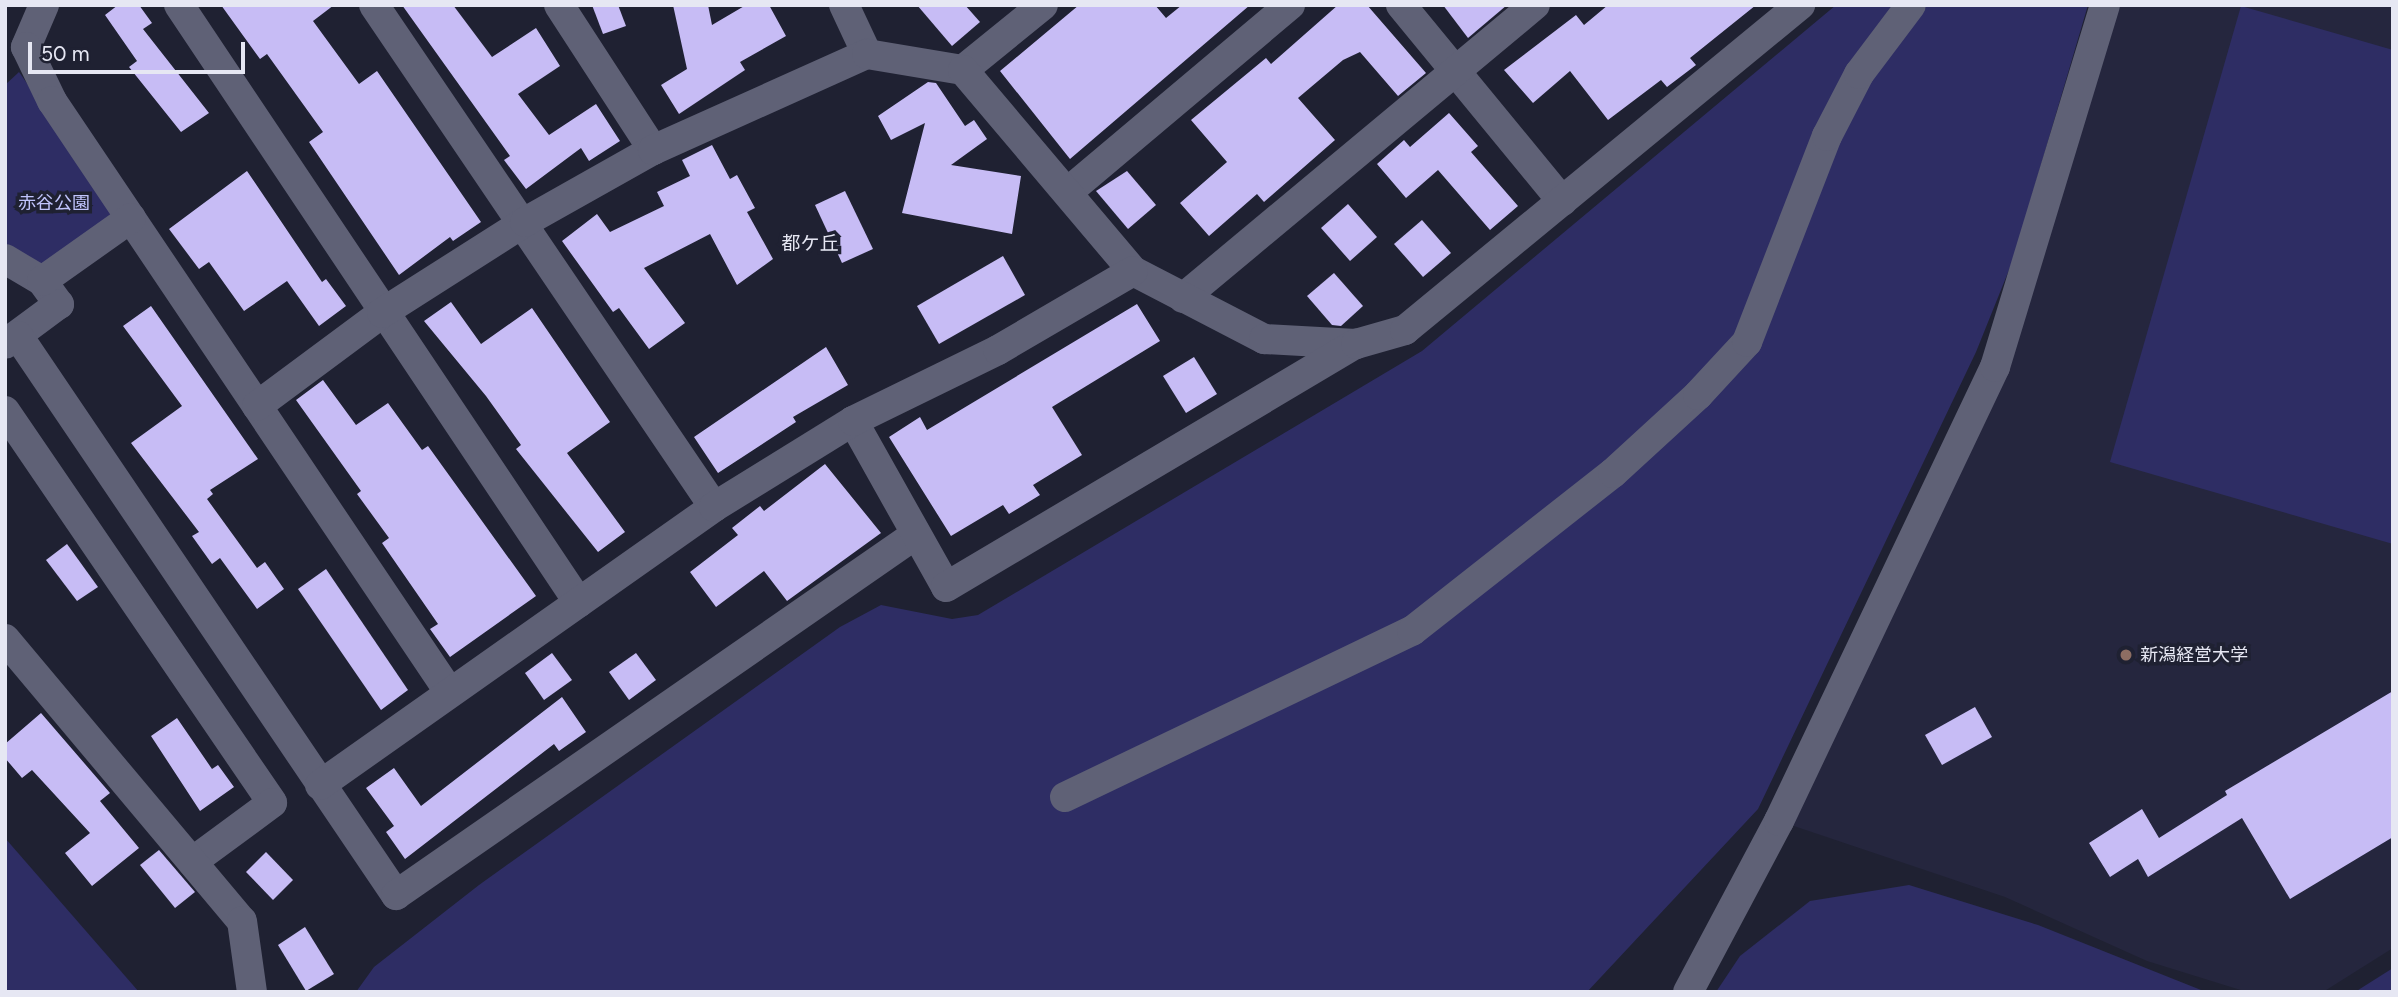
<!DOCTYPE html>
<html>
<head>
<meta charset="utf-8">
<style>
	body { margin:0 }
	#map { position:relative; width:2398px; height:997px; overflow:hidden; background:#1f2132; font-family:Figtree,"Noto Sans JP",sans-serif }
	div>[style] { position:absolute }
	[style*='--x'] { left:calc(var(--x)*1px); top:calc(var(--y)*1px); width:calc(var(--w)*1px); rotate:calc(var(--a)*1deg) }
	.built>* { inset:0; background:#25263e }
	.green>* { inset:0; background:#2e2d64 }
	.building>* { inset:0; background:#c7bcf5 }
	.minor>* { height:30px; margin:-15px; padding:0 15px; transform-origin:15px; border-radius:15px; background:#5f6176 }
	.dots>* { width:19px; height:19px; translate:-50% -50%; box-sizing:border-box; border:4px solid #1f2132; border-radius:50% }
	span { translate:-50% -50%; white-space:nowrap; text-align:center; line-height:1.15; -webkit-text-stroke:7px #1f2132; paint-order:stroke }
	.park-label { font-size:18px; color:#c0c4fc }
	.poi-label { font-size:18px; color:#e6e7f3 }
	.left { translate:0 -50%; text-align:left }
	.neighbourhood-label { font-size:19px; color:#e6e7f3 }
	.frame { position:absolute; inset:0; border:7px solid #e6e7f3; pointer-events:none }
	.scale { position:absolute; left:28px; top:42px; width:217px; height:32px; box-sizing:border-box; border:4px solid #e6e7f3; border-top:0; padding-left:9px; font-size:21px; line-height:24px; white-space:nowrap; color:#e6e7f3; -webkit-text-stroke:5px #1f2132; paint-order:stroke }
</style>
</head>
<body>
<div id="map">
	<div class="built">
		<i style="clip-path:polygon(2105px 5px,2393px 5px,2393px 948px,2323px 992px,2247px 992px,2147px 961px,2005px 897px,1779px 821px,1939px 488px)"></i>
	</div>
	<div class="green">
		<i style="clip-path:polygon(1836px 5px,2088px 5px,2013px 260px,1976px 352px,1758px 809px,1587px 992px,356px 992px,374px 967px,479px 885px,840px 627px,881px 605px,952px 619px,978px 615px,1422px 351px)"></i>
		<i style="clip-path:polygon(2241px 6px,2393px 50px,2393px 544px,2110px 462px)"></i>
		<i style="clip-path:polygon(19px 72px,120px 215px,42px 271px,5px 248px,5px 85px)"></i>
		<i style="clip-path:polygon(5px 838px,139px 992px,5px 992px)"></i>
		<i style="clip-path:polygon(1909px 885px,2038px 925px,2206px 992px,1716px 992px,1740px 956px,1810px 901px)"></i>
		<i style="clip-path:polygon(2393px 968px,2393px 992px,2355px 992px)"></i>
	</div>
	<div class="building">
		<i style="clip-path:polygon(118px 5px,139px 5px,152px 23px,143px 29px,209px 113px,181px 132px,129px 67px,137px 61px,105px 15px)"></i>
		<i style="clip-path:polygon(221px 5px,334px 5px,313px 21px,359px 84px,377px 71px,481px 222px,453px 241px,450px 237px,399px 275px,309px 142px,323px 132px,267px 54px,260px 59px)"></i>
		<i style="clip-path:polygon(402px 5px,453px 5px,492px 57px,536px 28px,560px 66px,518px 94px,549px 135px,596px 104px,620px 141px,589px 161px,581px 148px,526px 189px,504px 160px,510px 156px)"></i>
		<i style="clip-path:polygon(592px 5px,618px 5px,626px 26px,603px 34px)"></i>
		<i style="clip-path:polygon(673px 5px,708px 5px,712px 25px,746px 5px,769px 5px,786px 36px,740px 62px,745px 70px,679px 114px,661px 85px,687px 69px)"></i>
		<i style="clip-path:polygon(917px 5px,965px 5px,980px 22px,952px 46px)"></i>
		<i style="clip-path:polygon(1079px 5px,1155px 5px,1166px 18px,1182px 5px,1250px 5px,1070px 159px,1000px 71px)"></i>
		<i style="clip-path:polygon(1338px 5px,1367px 5px,1426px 73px,1398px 96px,1360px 52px,1343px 60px,1298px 98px,1335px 140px,1264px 202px,1257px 194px,1209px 236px,1180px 203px,1227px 162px,1191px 120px,1266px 58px,1271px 64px)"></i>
		<i style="clip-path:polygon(1443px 5px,1507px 5px,1468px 38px)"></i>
		<i style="clip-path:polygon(1608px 5px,1756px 5px,1690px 58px,1696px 65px,1667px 87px,1661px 80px,1608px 120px,1570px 71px,1533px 103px,1504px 70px,1576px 15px,1584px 25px)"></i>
		<i style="clip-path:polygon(928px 82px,936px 83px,965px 126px,974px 120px,987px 139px,951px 165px,1021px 176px,1012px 234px,902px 213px,925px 123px,891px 140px,878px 116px)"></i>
		<i style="clip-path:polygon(1449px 113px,1478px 146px,1471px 152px,1518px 206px,1490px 230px,1438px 170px,1406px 198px,1377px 164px,1404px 140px,1410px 147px)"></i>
		<i style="clip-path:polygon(712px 145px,730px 179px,737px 175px,755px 208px,747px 212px,773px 259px,737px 285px,710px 234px,644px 268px,685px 323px,649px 349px,619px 308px,613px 312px,562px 241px,597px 214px,610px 232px,664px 206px,657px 192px,690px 176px,682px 160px)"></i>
		<i style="clip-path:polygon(247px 171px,322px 282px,326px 279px,346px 306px,319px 326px,287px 281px,244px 311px,209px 262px,199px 269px,169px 229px)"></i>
		<i style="clip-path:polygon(1127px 171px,1156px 205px,1128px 229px,1096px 191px)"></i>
		<i style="clip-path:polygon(845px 191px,873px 249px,842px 263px,815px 205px)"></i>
		<i style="clip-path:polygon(1348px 204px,1377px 237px,1350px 261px,1321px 228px)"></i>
		<i style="clip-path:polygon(1422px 220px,1451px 253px,1423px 277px,1394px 244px)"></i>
		<i style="clip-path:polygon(1003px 256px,1025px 295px,939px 344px,917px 306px)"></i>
		<i style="clip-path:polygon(1334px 273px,1363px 306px,1341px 326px,1332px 325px,1307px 296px)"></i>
		<i style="clip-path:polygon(451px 302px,481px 344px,532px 308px,610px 422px,567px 453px,625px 532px,598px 552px,516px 449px,521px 445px,486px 396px,424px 321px)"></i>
		<i style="clip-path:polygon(1137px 304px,1160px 341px,1052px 407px,1082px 455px,1033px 485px,1040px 495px,1009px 514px,1003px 505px,951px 536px,889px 437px,920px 417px,927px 430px)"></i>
		<i style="clip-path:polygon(151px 306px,258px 459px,210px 490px,213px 494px,207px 499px,257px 568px,265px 562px,284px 589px,257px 609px,220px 558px,212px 564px,192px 536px,199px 532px,131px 443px,182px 406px,123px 326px)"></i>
		<i style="clip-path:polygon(826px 347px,848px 385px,793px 417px,796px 422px,718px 473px,694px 437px)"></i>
		<i style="clip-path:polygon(1194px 357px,1217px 394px,1186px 413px,1163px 376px)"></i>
		<i style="clip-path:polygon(323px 380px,356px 425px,388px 403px,422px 450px,428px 446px,536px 596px,450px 657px,430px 629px,438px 624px,382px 543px,389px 538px,357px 494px,361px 491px,296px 400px)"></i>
		<i style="clip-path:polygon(825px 464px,881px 533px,787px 601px,764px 571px,716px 607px,690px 572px,738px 535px,732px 528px,760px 506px,764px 511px)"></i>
		<i style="clip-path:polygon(67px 544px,98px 587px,77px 601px,46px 560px)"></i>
		<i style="clip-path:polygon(326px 569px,408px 690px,381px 710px,298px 589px)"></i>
		<i style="clip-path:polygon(552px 653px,572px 680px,544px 700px,525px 673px)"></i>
		<i style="clip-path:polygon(636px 653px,656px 680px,629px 700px,609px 672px)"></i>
		<i style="clip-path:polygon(2393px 691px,2393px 837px,2290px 899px,2242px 818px,2148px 877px,2138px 859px,2110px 877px,2089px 843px,2142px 809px,2159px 838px,2227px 795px,2225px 791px)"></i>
		<i style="clip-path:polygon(562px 697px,586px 732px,559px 751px,554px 744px,405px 859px,386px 832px,394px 826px,366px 788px,394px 768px,421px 806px)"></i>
		<i style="clip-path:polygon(1975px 707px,1992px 737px,1942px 765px,1925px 735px)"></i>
		<i style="clip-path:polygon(41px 713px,110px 793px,100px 801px,139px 848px,92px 886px,65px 853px,90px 833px,32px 770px,22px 778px,5px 758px,5px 744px)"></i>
		<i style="clip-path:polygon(177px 718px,212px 769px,218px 765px,234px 787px,200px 811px,151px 736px)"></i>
		<i style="clip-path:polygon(159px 850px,195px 892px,175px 908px,140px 865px)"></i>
		<i style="clip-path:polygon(266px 852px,293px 880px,273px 900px,246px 872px)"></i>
		<i style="clip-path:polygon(305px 927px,334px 974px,306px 991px,278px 945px)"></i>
	</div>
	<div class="minor">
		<i style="--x:44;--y:5;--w:46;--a:113.2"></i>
		<i style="--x:26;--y:47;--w:60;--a:64.3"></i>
		<i style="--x:52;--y:101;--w:710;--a:56.09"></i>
		<i style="--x:179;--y:5;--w:719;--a:56.22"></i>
		<i style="--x:374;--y:5;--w:606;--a:55.89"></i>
		<i style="--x:559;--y:5;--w:173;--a:57"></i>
		<i style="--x:844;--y:5;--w:54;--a:64.9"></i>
		<i style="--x:1401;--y:5;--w:254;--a:50.6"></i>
		<i style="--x:963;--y:70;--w:103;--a:-39.1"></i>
		<i style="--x:1069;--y:191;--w:289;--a:-40.1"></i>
		<i style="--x:5;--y:259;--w:43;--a:30.7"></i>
		<i style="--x:42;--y:281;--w:29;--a:54"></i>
		<i style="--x:59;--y:304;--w:67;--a:143.5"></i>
		<i style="--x:42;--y:281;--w:109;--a:-35.3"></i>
		<i style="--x:1183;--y:298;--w:458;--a:-39.8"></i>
		<i style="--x:18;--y:336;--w:675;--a:55.93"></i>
		<i style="--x:396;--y:895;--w:632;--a:-34.75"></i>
		<i style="--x:257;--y:406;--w:156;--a:-36.6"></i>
		<i style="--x:382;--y:313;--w:169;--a:-32.5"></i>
		<i style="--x:525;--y:222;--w:147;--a:-29.4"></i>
		<i style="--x:653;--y:150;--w:235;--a:-24.2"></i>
		<i style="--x:867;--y:54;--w:97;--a:9.5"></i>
		<i style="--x:963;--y:70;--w:263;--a:49.8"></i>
		<i style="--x:1133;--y:271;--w:148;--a:27.4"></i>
		<i style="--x:1264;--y:339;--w:92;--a:3.1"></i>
		<i style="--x:5;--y:411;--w:474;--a:55.7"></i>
		<i style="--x:272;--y:803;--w:99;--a:143.6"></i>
		<i style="--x:853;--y:421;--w:190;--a:60.7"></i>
		<i style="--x:946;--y:587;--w:477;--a:-30.7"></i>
		<i style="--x:1356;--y:344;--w:51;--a:-15.9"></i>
		<i style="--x:1405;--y:330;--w:512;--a:-39.45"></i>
		<i style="--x:5;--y:639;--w:368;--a:50"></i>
		<i style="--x:242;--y:921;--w:72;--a:82"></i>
		<i style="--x:320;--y:785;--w:482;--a:-35.2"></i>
		<i style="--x:714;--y:507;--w:163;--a:-31.7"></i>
		<i style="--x:853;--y:421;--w:161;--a:-26.1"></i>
		<i style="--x:998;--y:350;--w:156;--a:-30.3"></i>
		<i style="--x:1065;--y:797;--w:385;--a:-25.6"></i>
		<i style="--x:1412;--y:631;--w:256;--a:-38.2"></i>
		<i style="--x:1613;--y:473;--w:115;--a:-42.5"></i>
		<i style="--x:1698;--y:395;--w:72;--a:-47.2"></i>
		<i style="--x:1747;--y:342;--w:221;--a:-68.8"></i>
		<i style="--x:1827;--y:136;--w:70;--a:-62.7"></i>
		<i style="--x:1859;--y:74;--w:86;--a:-53"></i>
		<i style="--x:1688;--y:992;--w:194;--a:-62"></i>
		<i style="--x:1779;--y:821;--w:503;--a:-64.56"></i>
		<i style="--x:1995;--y:367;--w:378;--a:-73.1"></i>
	</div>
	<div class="dots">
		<i style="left:2126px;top:655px;background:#8d6e63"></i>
	</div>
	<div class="park-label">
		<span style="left:54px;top:203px">赤谷公園</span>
	</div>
	<div class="poi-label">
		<span class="left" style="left:2140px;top:655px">新潟経営大学</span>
	</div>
	<div class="neighbourhood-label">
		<span style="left:810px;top:244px">都ケ丘</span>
	</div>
	<div class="frame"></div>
	<div class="scale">50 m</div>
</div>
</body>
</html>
